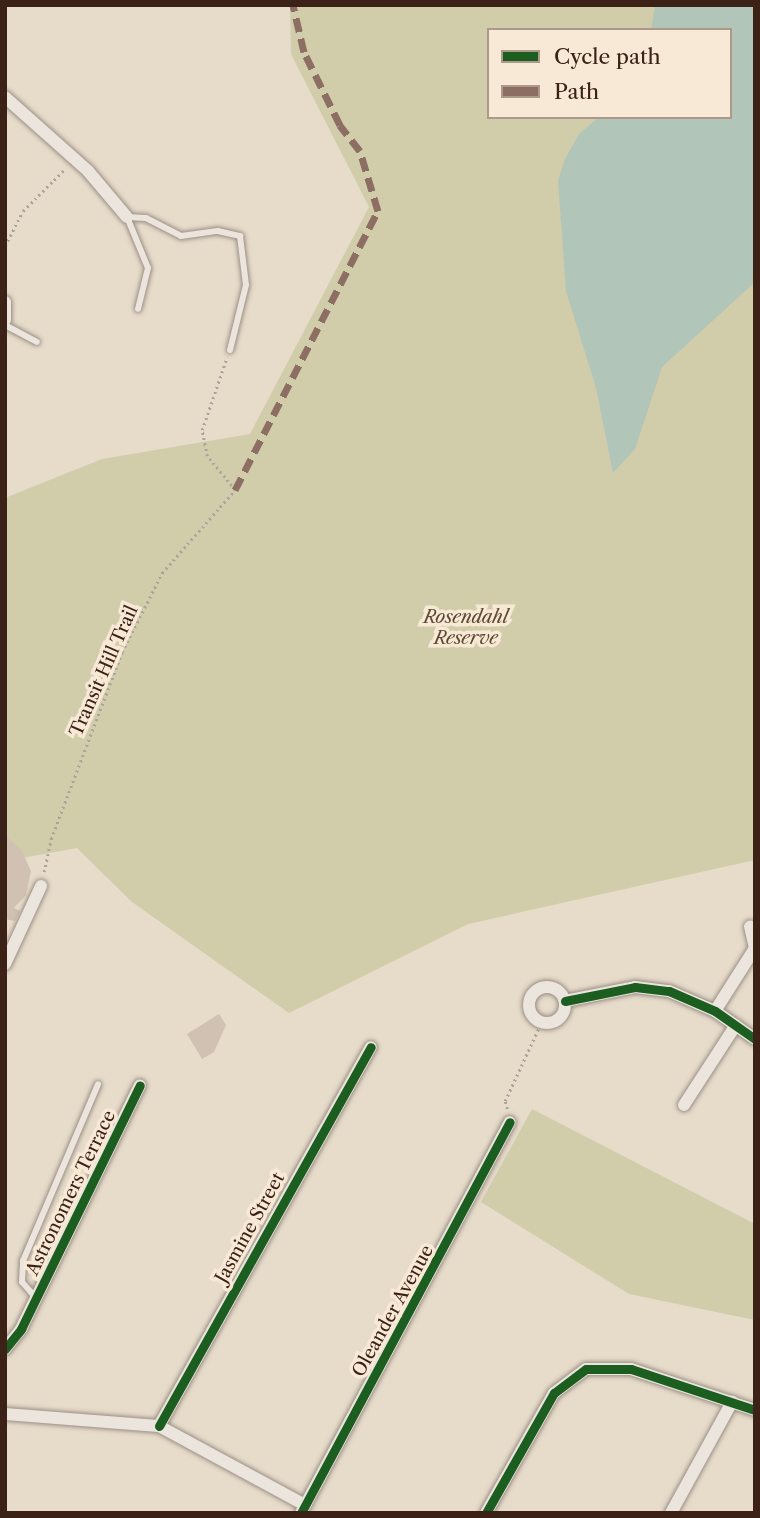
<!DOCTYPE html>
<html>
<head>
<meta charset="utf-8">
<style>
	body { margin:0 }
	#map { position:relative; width:760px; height:1518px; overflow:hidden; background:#e7dbca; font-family:"Libre Caslon Text",serif }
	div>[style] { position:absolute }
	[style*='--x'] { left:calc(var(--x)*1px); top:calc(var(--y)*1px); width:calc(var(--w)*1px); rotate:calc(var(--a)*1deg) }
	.green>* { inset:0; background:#d1ccaa }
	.water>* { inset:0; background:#b2c5b9 }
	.building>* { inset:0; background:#d0c1b3 }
	.path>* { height:2.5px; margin-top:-1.25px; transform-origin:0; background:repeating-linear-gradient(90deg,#aca49c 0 2px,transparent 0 5.5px) }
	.roads { filter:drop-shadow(0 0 2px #9b9085) drop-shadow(0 0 2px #9b9085) }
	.service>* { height:6px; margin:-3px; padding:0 3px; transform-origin:3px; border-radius:3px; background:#ebe5dd }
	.minor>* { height:12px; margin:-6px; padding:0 6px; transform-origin:6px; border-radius:6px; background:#ebe5dd }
	.minor>.ring { margin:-6px; padding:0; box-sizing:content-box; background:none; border:12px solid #ebe5dd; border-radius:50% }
	.quiet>* { height:7px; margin-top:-3.5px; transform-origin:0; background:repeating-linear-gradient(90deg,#8d6e63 0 14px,transparent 0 21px) }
	.cycleway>* { height:9px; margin:-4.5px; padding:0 4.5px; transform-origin:4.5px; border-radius:4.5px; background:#1b5e20 }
	span { translate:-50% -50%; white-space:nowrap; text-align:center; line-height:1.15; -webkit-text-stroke:7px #f7e9d5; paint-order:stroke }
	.park-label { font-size:18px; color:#5c4934; font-style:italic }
	.street-label { font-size:18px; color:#3b2116 }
	.frame { position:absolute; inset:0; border:7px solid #3b2116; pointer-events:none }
	.legend { position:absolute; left:487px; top:28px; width:245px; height:91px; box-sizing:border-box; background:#f7e9d5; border:2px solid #ac9989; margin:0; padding:9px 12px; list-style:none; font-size:21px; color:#3b2116 }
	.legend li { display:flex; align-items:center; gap:14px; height:35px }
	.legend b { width:35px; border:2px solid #ac9989 }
</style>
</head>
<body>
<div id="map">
	<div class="green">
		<i style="clip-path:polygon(evenodd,290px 5px,755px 5px,755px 860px,468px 924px,289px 1013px,132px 902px,77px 848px,5px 861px,5px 498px,102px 459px,250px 434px,369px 207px,291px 54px,290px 5px,489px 30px,730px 30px,730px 117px,489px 117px,489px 30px)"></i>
		<i style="clip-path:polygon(532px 1109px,755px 1224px,755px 1320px,629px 1294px,481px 1202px)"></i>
	</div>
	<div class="water">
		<i style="clip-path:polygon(655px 5px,755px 5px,755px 282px,662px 367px,635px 449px,613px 473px,596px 388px,566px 291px,558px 181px,565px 159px,579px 134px,599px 117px,730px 117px,730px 30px,651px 30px)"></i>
	</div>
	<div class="building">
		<i style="clip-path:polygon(5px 836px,21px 849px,31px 871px,26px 895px,14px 908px,20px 911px,15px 921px,5px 919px)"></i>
		<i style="clip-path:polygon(219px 1014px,226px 1025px,214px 1052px,202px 1059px,187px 1034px)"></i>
	</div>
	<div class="path">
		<i style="--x:5;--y:246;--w:39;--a:-63"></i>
		<i style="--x:23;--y:211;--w:59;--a:-45"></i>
		<i style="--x:44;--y:872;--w:34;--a:-78"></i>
		<i style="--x:51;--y:839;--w:200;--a:-69.2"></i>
		<i style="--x:122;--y:652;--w:89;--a:-63.1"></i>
		<i style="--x:162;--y:573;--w:111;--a:-48.7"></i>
		<i style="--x:235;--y:490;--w:44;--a:-129.5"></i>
		<i style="--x:207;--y:456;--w:26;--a:-101"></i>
		<i style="--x:202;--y:430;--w:77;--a:-71.1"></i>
		<i style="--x:507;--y:1109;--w:8;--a:-104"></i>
		<i style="--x:505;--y:1101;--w:86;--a:-65.2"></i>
	</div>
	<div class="roads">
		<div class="service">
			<i style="--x:127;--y:217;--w:19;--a:3"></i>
			<i style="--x:146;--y:218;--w:39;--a:27"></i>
			<i style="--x:181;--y:236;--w:37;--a:-8"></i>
			<i style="--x:218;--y:231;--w:23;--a:13"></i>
			<i style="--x:240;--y:236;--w:49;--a:83"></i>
			<i style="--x:246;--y:285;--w:67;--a:103.8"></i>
			<i style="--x:127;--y:217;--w:55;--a:67.6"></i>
			<i style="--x:148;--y:268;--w:42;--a:103.7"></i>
			<i style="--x:5;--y:325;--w:36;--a:28"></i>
			<i style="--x:36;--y:1298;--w:21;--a:-131"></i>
			<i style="--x:22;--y:1282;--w:21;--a:-87"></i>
			<i style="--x:23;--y:1261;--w:192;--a:-67"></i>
		</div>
		<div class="minor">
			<i style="--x:5;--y:97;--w:111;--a:41.7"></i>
			<i style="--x:88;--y:171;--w:60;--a:49.7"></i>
			<i style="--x:5;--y:302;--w:18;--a:90"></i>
			<i style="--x:5;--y:964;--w:86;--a:-65.2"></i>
			<i class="ring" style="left:529px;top:987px;width:24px;height:24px"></i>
			<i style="--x:565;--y:1001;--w:71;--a:-11.3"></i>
			<i style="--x:635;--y:987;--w:34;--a:7"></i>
			<i style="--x:669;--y:991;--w:50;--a:23.5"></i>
			<i style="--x:715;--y:1011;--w:49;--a:35"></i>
			<i style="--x:715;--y:1011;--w:75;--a:-57.6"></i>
			<i style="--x:755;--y:948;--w:22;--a:-103"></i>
			<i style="--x:684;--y:1105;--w:95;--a:-57"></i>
			<i style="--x:5;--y:1349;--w:26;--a:-51"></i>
			<i style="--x:21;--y:1329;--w:271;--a:-64"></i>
			<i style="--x:5;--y:1414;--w:154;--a:4.5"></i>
			<i style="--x:159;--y:1426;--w:166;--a:28.4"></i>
			<i style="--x:159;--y:1426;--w:434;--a:-60.8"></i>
			<i style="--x:301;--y:1513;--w:443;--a:-61.9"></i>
			<i style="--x:486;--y:1513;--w:138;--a:-60.5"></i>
			<i style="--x:554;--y:1393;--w:40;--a:-37"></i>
			<i style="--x:586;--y:1369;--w:45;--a:0"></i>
			<i style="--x:631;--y:1369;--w:131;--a:18.3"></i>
			<i style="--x:671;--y:1513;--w:127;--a:-61.2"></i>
		</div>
	</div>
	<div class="quiet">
		<i style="--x:235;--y:490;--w:314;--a:-62.9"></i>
		<i style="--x:378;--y:211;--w:63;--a:-106.7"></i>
		<i style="--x:360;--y:151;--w:33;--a:-128"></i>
		<i style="--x:340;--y:125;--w:81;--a:-116.3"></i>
		<i style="--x:304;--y:52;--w:48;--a:-103.2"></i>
	</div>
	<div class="cycleway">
		<i style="--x:565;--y:1001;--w:71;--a:-11.3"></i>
		<i style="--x:635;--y:987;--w:34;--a:7"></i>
		<i style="--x:669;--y:991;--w:50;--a:23.5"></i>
		<i style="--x:715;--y:1011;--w:49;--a:35"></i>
		<i style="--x:5;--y:1349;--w:26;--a:-51"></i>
		<i style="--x:21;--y:1329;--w:271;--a:-64"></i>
		<i style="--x:159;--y:1426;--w:434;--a:-60.8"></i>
		<i style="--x:301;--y:1513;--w:443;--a:-61.9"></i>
		<i style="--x:486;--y:1513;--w:138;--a:-60.5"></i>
		<i style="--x:554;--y:1393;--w:40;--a:-37"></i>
		<i style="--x:586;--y:1369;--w:45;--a:0"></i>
		<i style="--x:631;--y:1369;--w:131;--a:18.3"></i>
	</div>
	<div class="park-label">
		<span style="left:466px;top:628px">Rosendahl<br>Reserve</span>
	</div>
	<div class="street-label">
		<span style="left:104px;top:671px;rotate:-66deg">Transit Hill Trail</span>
		<span style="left:71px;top:1193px;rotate:-64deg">Astronomers Terrace</span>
		<span style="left:250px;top:1228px;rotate:-61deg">Jasmine Street</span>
		<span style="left:393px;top:1311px;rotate:-61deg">Oleander Avenue</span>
	</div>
	<div class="frame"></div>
	<ul class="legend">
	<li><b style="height:9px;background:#1b5e20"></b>Cycle path</li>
	<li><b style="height:9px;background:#8d6e63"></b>Path</li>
	</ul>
</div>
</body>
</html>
